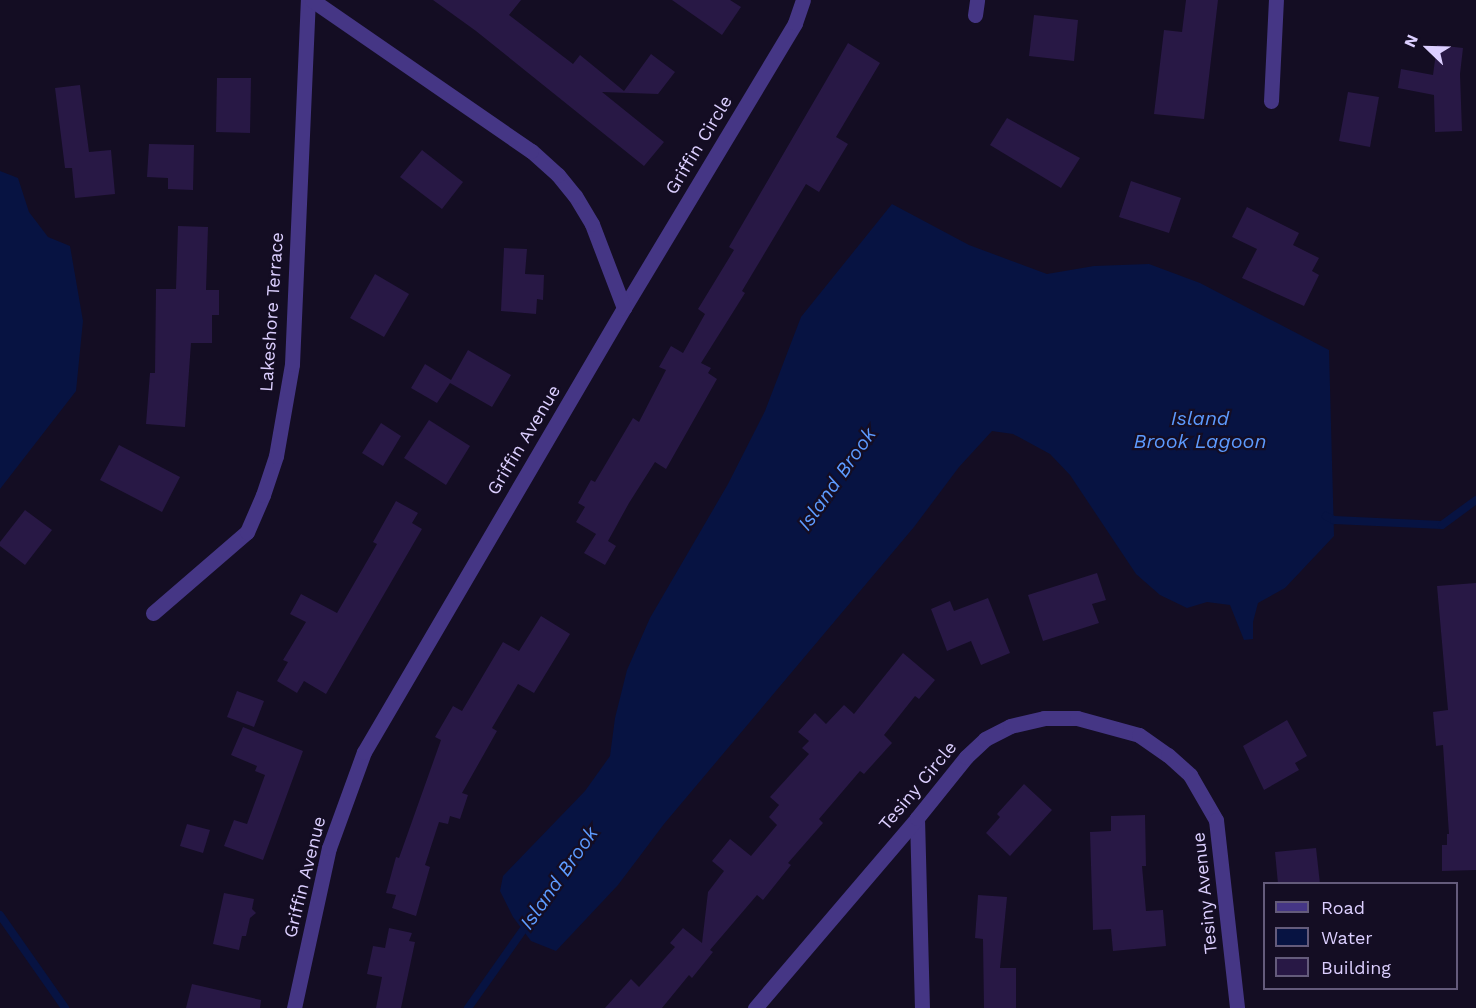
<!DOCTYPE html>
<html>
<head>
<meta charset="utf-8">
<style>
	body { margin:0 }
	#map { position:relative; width:1476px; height:1008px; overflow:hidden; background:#140d23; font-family:"Work Sans",sans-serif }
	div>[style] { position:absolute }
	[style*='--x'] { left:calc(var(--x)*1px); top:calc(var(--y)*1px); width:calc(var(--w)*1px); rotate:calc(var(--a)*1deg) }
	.water>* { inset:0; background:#071342 }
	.stream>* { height:8px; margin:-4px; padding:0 4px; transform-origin:4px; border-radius:4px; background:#071342 }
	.building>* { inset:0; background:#281845 }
	.minor>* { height:15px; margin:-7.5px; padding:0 7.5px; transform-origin:7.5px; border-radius:7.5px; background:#453685 }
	span { translate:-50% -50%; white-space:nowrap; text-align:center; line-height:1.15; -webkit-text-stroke:4.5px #140d23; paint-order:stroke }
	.street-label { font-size:18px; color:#dccfff }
	.water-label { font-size:20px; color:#5d9bff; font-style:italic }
	.legend { position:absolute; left:1263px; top:882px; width:195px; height:108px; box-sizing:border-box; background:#140d23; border:2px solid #645b7b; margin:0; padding:8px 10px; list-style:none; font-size:18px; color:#dccfff }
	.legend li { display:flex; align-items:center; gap:12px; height:30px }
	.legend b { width:30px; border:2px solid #645b7b }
	.north { position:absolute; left:1398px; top:18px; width:60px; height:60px; -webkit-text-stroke:4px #140d23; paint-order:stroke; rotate:293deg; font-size:16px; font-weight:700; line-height:24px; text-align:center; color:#dccfff }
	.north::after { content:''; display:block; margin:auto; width:21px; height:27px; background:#dccfff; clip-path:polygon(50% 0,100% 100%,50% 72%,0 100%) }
</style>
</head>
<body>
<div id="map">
	<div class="water">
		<i style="clip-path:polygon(0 171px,18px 178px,29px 212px,48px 237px,70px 246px,83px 321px,76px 391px,0 489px)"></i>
		<i style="clip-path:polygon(892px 204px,969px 245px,1047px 274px,1094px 266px,1149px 264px,1200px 283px,1329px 350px,1334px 536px,1285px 588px,1258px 603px,1253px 622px,1253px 639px,1244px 640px,1230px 605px,1207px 602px,1187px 608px,1160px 595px,1136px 574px,1070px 475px,1050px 454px,1013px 434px,992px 431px,959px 467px,914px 527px,664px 824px,618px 885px,556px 951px,531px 941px,513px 917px,500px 891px,503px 876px,585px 791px,610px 756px,615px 718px,627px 670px,650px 618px,728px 484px,765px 411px,801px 317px)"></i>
	</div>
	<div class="stream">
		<i style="--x:1326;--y:516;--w:9;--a:27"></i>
		<i style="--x:1334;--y:520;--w:108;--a:2.7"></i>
		<i style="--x:1442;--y:525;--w:42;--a:-36.3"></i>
		<i style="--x:0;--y:915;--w:113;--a:55"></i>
		<i style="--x:468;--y:1008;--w:104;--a:-54.8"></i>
	</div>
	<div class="building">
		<i style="clip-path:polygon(433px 0,521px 0,509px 15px,573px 64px,580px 55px,624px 91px,651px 54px,675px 72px,658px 94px,602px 92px,664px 142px,644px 166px,476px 31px)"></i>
		<i style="clip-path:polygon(672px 0,730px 0,741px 7px,722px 35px)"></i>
		<i style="clip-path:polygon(1186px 0,1218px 0,1204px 119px,1154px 114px,1164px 30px,1182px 32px)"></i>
		<i style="clip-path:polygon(1034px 15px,1078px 20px,1074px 61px,1029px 56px)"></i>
		<i style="clip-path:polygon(848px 43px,880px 63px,836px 137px,848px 144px,819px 192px,806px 184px,742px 291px,745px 293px,701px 363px,711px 368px,708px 373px,717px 379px,666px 469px,655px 462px,629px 503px,608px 541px,616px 546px,605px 565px,584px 553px,596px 534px,576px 522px,585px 507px,578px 503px,591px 480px,595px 482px,633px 418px,639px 422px,666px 370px,659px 367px,671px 346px,683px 353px,705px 314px,698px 309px,734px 250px,729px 247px)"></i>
		<i style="clip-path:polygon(1437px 45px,1463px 48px,1460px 74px,1462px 131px,1435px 132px,1434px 95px,1398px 88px,1401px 69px,1433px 75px)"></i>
		<i style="clip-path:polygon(217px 78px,251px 78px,250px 133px,216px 132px)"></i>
		<i style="clip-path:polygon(80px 85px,89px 152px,111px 150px,115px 194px,75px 198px,72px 168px,65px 168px,55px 88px)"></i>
		<i style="clip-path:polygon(1348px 92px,1379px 97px,1370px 147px,1339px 141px)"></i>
		<i style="clip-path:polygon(1007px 118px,1080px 158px,1061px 188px,990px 145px)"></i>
		<i style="clip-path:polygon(149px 144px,194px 145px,193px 190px,168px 189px,168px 178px,147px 177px)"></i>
		<i style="clip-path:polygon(422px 150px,463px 182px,442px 209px,400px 177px)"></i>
		<i style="clip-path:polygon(1131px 181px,1181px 198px,1169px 233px,1119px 217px)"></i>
		<i style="clip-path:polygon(1247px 207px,1299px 233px,1293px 245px,1319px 258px,1312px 271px,1319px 275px,1304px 306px,1242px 278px,1257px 249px,1232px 237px)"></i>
		<i style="clip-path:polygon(178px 226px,208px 227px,206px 290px,219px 290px,219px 315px,212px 315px,212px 343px,191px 343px,185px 427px,146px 424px,150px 373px,155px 373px,156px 289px,176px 289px)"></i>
		<i style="clip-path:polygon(504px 248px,527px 249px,525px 274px,544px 275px,543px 300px,537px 299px,536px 314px,501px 311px)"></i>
		<i style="clip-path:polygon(375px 274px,409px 294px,384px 337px,350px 318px)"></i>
		<i style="clip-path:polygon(468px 350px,511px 375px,492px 407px,450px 383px,437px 403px,411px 388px,425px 364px,451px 380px)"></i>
		<i style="clip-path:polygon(429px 420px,470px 446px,446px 485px,404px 458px)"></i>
		<i style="clip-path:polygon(381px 423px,401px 436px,383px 466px,362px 453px)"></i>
		<i style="clip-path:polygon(119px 445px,180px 477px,162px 512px,100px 480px)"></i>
		<i style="clip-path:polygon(396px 501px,418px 513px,412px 523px,422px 529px,326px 694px,304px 681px,297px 693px,277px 681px,288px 662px,283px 660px,306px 622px,290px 614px,301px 594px,337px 613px,377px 544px,373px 542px)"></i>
		<i style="clip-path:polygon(25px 510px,52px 530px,25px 565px,0 546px,0 542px)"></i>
		<i style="clip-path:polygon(1097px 573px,1106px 600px,1092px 604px,1099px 623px,1043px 641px,1028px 595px)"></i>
		<i style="clip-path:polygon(1476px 583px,1476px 870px,1442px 871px,1442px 845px,1447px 845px,1447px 834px,1449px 834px,1443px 745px,1436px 746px,1433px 712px,1448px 710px,1437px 586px)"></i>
		<i style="clip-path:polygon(988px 598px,1010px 653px,981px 665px,971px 641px,947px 651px,931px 609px,950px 601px,954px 611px)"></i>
		<i style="clip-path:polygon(541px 616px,570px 634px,534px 693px,518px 684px,492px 728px,497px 731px,462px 793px,468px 795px,460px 819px,450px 816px,448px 824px,439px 822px,425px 865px,430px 867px,416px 916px,392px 908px,396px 895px,386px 893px,396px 857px,399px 858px,441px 740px,435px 737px,453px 706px,462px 711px,503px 642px,519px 651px)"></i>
		<i style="clip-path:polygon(903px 653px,935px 680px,919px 699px,915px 696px,884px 735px,892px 743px,864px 774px,860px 771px,819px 819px,823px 823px,788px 863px,791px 865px,763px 900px,757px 895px,710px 950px,713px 952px,692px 978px,689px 975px,662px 1008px,605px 1008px,631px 979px,639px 987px,675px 947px,670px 943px,683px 928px,702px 943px,708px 892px,724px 871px,712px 861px,730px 839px,751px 856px,777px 825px,769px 817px,779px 805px,770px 797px,809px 754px,802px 748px,809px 741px,798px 732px,815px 713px,826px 724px,844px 705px,854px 714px)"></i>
		<i style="clip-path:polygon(237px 691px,264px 701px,254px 727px,227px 717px)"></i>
		<i style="clip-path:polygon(1287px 720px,1307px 756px,1295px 763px,1299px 770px,1264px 790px,1243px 746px)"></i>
		<i style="clip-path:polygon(243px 727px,303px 751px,263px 860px,224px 846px,234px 820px,247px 824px,265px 775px,255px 771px,257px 766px,231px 755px)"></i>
		<i style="clip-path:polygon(1024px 784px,1052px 810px,1010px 856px,986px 833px,1000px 817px,997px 814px)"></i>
		<i style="clip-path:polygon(1145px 815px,1146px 866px,1142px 866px,1146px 911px,1163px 910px,1166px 946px,1113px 951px,1111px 929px,1093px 930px,1090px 832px,1111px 831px,1111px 816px)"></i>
		<i style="clip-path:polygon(187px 824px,210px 830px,203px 853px,180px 846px)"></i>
		<i style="clip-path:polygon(1316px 848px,1320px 884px,1278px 884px,1275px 852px)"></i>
		<i style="clip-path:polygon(224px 893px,254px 899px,252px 909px,256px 913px,250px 918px,246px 936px,242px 936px,239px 950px,213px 944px)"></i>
		<i style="clip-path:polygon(978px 895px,1007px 897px,1000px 968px,1016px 968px,1016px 1008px,984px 1008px,983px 939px,975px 938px)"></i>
		<i style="clip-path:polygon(389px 928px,412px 933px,409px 941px,415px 942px,401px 1008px,376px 1008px,382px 977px,367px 974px,373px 946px,385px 948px)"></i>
		<i style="clip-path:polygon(192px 984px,261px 1000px,260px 1008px,186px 1008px)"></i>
	</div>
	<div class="minor">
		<i style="--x:975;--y:15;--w:15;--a:-82"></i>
		<i style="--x:1271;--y:101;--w:101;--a:-87.2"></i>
		<i style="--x:624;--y:308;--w:332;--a:-59"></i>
		<i style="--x:795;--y:23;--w:24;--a:-71"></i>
		<i style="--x:153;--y:613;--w:124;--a:-40.8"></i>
		<i style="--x:247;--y:532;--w:40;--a:-66.6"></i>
		<i style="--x:263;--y:495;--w:41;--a:-71.6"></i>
		<i style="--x:276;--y:456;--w:93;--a:-80.1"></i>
		<i style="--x:292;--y:364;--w:364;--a:-87.5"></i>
		<i style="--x:917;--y:818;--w:190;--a:88.5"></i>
		<i style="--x:294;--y:1008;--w:164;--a:-77.7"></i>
		<i style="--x:329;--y:848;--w:102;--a:-70"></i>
		<i style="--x:364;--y:752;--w:515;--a:-59.65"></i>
		<i style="--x:624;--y:308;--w:90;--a:-110.9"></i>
		<i style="--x:592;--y:224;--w:33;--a:-121"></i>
		<i style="--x:575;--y:196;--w:27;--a:-129"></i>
		<i style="--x:558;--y:175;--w:36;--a:-138"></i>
		<i style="--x:531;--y:151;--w:266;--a:-145.4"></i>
		<i style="--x:755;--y:1008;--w:250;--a:-49.5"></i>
		<i style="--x:917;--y:818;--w:78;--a:-51.2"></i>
		<i style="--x:966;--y:757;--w:26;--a:-43"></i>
		<i style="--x:985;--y:739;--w:28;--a:-27"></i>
		<i style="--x:1010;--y:726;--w:35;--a:-13"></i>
		<i style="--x:1044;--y:718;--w:33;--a:0"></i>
		<i style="--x:1077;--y:718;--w:64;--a:15.3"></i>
		<i style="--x:1139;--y:735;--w:35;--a:35"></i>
		<i style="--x:1168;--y:755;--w:30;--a:42"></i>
		<i style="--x:1190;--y:775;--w:52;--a:60"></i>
		<i style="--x:1216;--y:820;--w:189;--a:83.6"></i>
	</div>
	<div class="street-label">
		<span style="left:699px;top:145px;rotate:-59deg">Griffin Circle</span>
		<span style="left:272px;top:312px;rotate:-86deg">Lakeshore Terrace</span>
		<span style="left:524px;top:440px;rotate:-59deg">Griffin Avenue</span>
		<span style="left:918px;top:786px;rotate:-50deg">Tesiny Circle</span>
		<span style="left:305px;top:877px;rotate:-76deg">Griffin Avenue</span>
		<span style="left:1205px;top:893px;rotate:-96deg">Tesiny Avenue</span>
	</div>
	<div class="water-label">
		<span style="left:1200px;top:430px">Island<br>Brook Lagoon</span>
		<span style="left:837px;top:479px;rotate:-55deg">Island Brook</span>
		<span style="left:559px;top:878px;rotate:-55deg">Island Brook</span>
	</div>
	<ul class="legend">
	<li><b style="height:8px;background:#453685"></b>Road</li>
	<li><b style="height:16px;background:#071342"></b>Water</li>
	<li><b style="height:16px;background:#281845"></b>Building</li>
	</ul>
	<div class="north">N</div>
</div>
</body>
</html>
